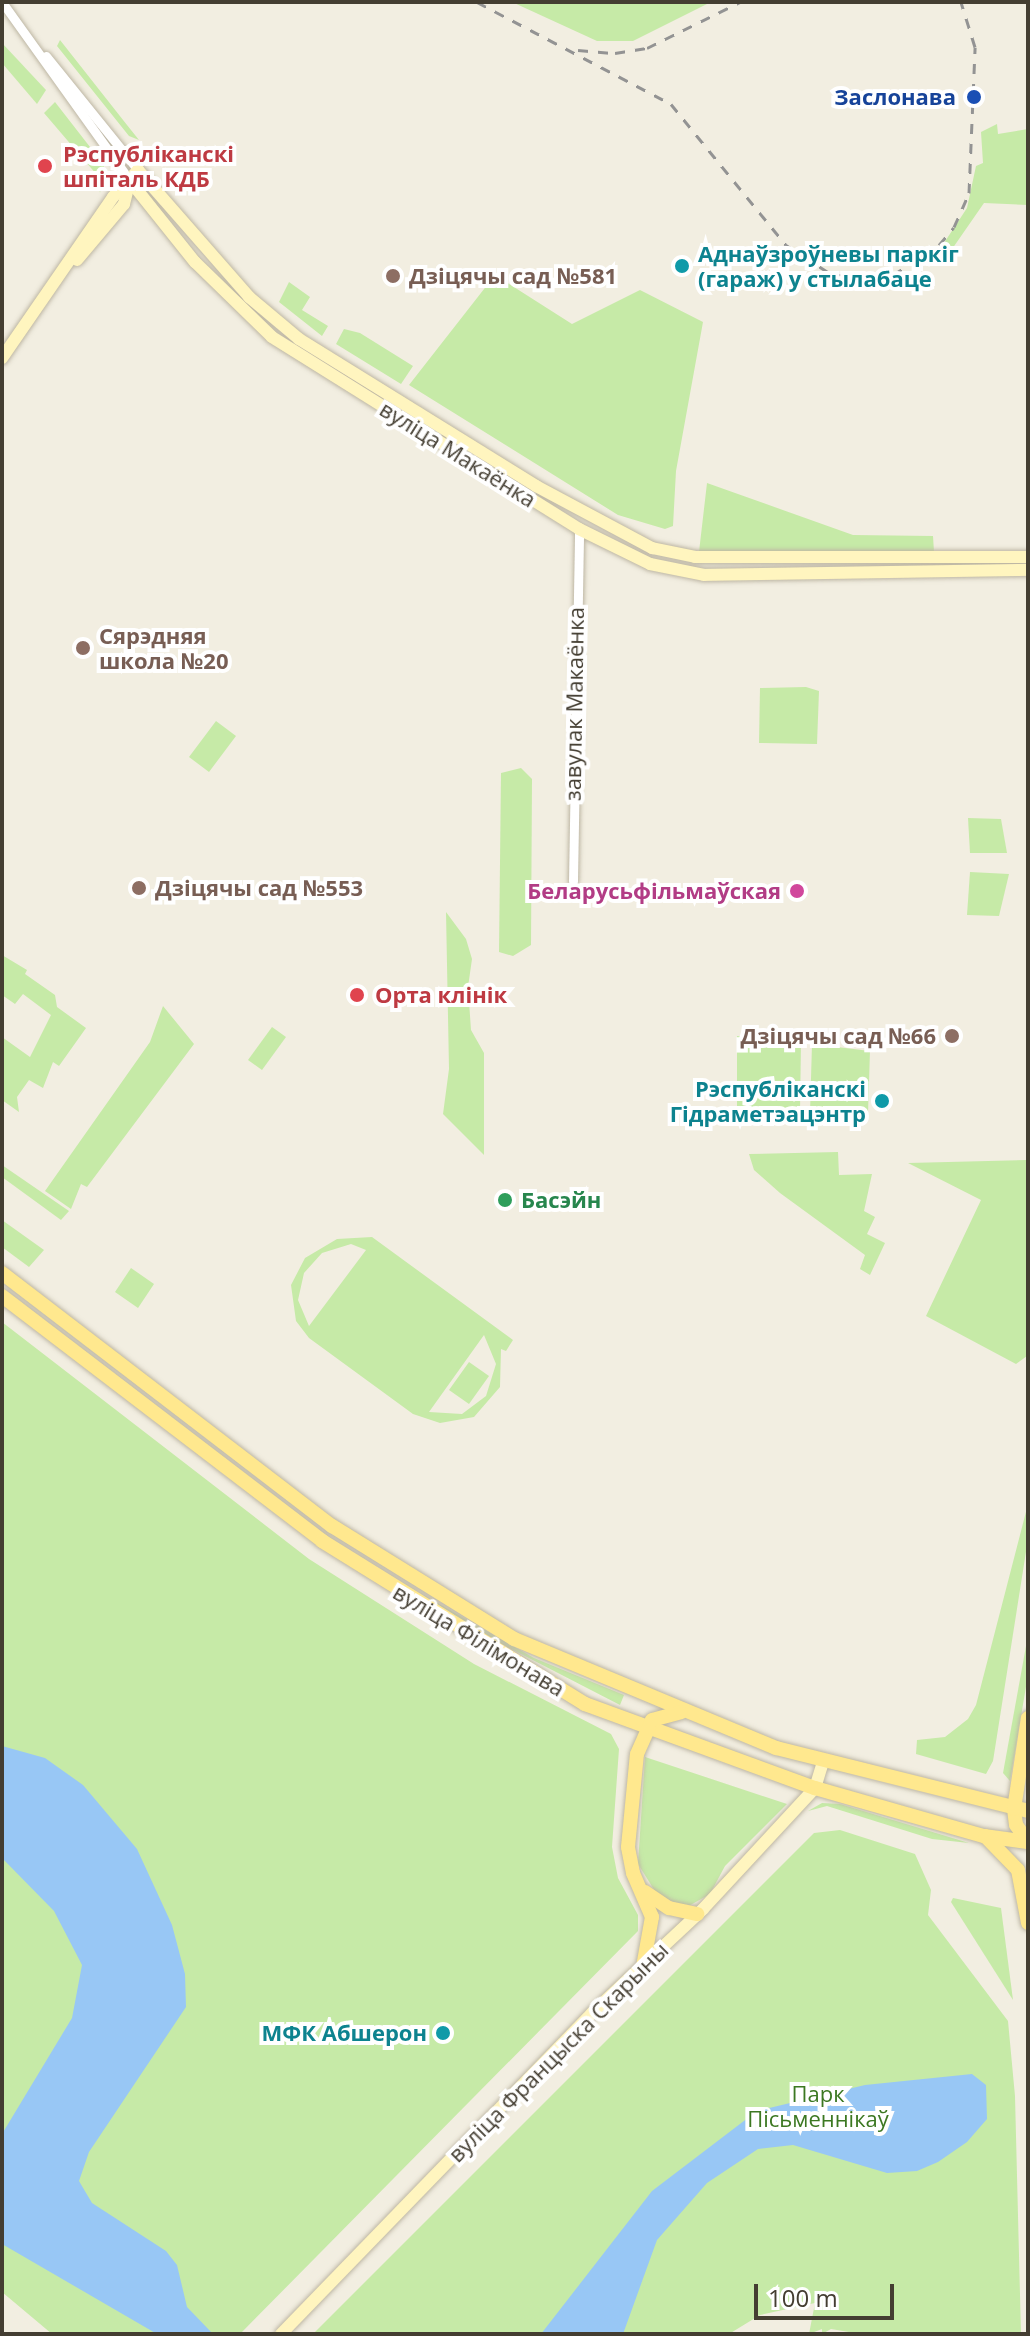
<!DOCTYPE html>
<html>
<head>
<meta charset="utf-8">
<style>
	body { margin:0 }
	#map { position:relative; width:1030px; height:2336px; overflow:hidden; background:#f2eee1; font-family:"Open Sans",sans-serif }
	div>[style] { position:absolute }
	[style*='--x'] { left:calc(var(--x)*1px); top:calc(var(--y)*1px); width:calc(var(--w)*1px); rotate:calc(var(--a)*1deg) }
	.green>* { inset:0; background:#c6eaa7 }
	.water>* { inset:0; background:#98c7f5 }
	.roads { filter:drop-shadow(0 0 2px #beb7a4) drop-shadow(0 0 2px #beb7a4) }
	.street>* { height:9px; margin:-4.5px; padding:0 4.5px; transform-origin:4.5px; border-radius:4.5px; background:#fff }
	.secondary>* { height:12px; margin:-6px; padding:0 6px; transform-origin:6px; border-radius:6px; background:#fff5bf }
	.primary>* { height:14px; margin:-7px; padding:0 7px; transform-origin:7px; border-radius:7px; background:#ffe88e }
	.rail>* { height:3px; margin-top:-1.5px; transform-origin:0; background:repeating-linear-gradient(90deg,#939393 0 10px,transparent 0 20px) }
	.dots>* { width:22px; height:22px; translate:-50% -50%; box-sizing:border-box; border:4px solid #fff; border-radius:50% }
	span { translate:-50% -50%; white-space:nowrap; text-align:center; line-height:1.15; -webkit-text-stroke:8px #fff; paint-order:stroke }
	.transit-label { font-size:22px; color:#164399; font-weight:700 }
	.right { translate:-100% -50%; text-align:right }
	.health-label { font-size:22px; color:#be3a42; font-weight:700 }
	.left { translate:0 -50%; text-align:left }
	.culture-label { font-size:22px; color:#0d838f; font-weight:700 }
	.education-label { font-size:22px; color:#785e54; font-weight:700 }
	.street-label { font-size:22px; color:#443e32 }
	.hotel-label { font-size:22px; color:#b23c85; font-weight:700 }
	.leisure-label { font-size:22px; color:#27864d; font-weight:700 }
	.park-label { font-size:22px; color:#3c7822 }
	.frame { position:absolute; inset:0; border:4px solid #443e32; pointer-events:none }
	.scale { position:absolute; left:754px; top:2284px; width:140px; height:36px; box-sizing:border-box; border:4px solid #443e32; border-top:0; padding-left:10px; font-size:24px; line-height:28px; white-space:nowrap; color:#443e32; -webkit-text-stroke:6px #fff; paint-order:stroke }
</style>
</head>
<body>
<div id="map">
	<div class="green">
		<i style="clip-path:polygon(512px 2px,711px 2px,633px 41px,597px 41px)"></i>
		<i style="clip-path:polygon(60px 40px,127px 125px,139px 140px,129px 136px,57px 46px)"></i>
		<i style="clip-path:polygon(2px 43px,46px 90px,37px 104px,2px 63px)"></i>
		<i style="clip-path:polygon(55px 102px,104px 165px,100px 193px,97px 175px,44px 113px)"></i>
		<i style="clip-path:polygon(997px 124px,998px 134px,1028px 129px,1028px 205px,984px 203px,941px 265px,940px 249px,967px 208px,976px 166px,983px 163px,981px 132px)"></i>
		<i style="clip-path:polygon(495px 275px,572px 324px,640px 290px,703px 322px,676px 471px,673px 526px,665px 529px,618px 515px,409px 385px)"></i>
		<i style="clip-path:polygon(289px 282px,310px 297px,302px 310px,328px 326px,322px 336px,279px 302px)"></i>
		<i style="clip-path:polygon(344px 329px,360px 333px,413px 366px,401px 384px,336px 344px)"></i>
		<i style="clip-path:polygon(707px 483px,853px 535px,933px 536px,934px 552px,699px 552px)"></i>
		<i style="clip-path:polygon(806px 687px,819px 691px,817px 744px,759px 743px,760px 688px)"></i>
		<i style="clip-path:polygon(216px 721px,236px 736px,209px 772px,189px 757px)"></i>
		<i style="clip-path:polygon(521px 768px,532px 779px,531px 945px,513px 956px,499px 952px,501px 773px)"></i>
		<i style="clip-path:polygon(968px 818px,1001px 819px,1007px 853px,970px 853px)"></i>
		<i style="clip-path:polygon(970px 872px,1009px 874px,999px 916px,967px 915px)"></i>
		<i style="clip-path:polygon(446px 912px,466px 939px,472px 959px,468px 987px,471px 1030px,484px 1053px,484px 1155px,443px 1114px,449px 1069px)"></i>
		<i style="clip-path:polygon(2px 955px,27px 970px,25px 974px,55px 995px,57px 1007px,86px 1028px,59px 1066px,53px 1062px,43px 1088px,29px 1080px,17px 1097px,19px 1112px,2px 1100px,2px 1037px,30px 1057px,51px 1015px,23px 994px,15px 1004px,2px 995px)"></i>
		<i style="clip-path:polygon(163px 1006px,194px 1044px,87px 1187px,81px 1184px,71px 1209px,45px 1191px,150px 1042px)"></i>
		<i style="clip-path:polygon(272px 1027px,286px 1037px,262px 1070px,248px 1060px)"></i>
		<i style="clip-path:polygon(737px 1036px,801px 1042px,800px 1111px,737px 1113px)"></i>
		<i style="clip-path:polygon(812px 1044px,870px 1051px,868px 1113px,810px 1113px)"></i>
		<i style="clip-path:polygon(838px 1152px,839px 1175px,872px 1174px,864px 1211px,875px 1217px,867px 1234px,885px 1243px,870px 1275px,860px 1269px,865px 1255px,780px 1193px,754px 1170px,749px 1154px)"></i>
		<i style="clip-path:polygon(1027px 1160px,1027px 1356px,1016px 1364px,926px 1316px,981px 1200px,908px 1163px)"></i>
		<i style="clip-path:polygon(2px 1165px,69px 1211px,61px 1220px,2px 1177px)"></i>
		<i style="clip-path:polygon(2px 1220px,44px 1250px,29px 1267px,2px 1247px)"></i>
		<i style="clip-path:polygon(evenodd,372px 1237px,513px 1340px,506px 1351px,501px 1349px,500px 1387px,474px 1417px,440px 1423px,413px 1414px,309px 1338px,296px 1321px,291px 1285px,305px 1258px,337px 1239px,372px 1237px,351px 1244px,366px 1250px,309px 1326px,298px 1300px,304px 1273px,322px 1253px,351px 1244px,372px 1237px,484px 1335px,496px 1364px,486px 1396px,462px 1414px,429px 1412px,484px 1335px)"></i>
		<i style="clip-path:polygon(131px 1268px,154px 1284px,138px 1308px,115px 1292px)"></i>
		<i style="clip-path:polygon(2px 1322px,309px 1559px,474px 1664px,611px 1734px,619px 1749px,612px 1847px,618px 1878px,638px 1915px,638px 1931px,240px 2334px,52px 2334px,2px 2292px)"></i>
		<i style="clip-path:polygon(469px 1362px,489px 1376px,469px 1404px,449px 1390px)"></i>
		<i style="clip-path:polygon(1028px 1504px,1028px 1539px,993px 1761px,986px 1774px,916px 1754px,917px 1740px,945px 1737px,968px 1719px,976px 1705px)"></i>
		<i style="clip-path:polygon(420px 1593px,534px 1658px,624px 1695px,620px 1705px,488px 1637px)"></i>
		<i style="clip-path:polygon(1028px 1635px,1028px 1675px,1010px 1781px,1003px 1773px)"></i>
		<i style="clip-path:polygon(645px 1757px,787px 1804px,725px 1866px,710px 1894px,687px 1907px,658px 1896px,638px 1864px)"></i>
		<i style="clip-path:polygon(822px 1803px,840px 1804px,969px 1843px,932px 1839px,827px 1806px,808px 1811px)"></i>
		<i style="clip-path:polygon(840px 1830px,915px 1854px,931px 1890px,928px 1915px,1008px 2021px,1015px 2096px,1021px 2334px,861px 2334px,831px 2329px,822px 2334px,822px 2329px,809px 2334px,815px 2303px,760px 2315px,729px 2334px,313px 2334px,814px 1833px)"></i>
		<i style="clip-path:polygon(953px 1898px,1001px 1908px,1013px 2000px,951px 1902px)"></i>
	</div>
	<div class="water">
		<i style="clip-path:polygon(2px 1746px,45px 1758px,83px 1785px,137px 1849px,172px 1925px,185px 1974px,186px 2007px,89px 2152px,79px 2181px,92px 2203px,166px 2251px,177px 2265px,187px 2307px,213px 2334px,157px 2334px,2px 2244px,2px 2134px,72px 2018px,82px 1965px,54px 1911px,2px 1858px)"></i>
		<i style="clip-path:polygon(972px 2074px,986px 2085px,987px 2119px,967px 2142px,938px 2162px,917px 2171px,887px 2173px,793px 2145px,758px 2149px,707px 2183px,657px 2240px,623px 2334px,541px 2334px,652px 2191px,757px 2111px,865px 2085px)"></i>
	</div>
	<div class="roads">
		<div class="street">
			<i style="--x:2;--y:2;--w:220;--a:54.4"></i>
			<i style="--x:46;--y:56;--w:146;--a:51.1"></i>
			<i style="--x:573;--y:881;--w:352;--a:-89"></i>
		</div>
		<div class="secondary">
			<i style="--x:130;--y:181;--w:104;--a:51.3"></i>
			<i style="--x:195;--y:262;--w:107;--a:44.2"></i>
			<i style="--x:272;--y:337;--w:362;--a:32"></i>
			<i style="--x:579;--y:529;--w:79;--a:26.2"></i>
			<i style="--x:650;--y:564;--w:55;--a:11.5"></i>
			<i style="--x:704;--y:575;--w:324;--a:-0.9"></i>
			<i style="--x:77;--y:260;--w:73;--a:-50"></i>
			<i style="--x:124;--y:204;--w:21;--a:-76"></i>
			<i style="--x:2;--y:358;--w:196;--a:-55.4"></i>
			<i style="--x:113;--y:197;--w:37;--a:-47"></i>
			<i style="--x:138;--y:170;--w:169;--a:48.8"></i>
			<i style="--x:249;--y:297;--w:65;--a:40"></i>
			<i style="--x:299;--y:339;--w:279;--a:31.8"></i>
			<i style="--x:536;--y:486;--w:132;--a:28.1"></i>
			<i style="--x:652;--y:548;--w:44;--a:11.8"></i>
			<i style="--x:695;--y:557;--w:333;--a:0"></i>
			<i style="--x:281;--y:2334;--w:447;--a:-45.9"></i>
			<i style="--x:592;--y:2013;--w:152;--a:-43.1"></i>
			<i style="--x:703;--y:1909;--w:165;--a:-47.2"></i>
			<i style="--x:815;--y:1788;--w:27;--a:-73"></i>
		</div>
		<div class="primary">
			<i style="--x:2;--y:1273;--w:416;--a:37.5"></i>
			<i style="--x:332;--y:1526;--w:214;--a:31.8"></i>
			<i style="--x:514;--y:1639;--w:284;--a:22.6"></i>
			<i style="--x:776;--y:1748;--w:260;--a:14"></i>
			<i style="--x:2;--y:1296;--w:403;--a:37.4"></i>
			<i style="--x:322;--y:1541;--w:309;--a:31.8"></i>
			<i style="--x:585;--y:1704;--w:245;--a:20.1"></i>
			<i style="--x:815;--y:1788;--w:176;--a:15.9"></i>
			<i style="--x:984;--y:1836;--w:44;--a:7.8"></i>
			<i style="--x:985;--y:1836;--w:47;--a:45.9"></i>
			<i style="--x:1018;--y:1870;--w:54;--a:79.3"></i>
			<i style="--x:1028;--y:1842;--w:21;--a:-125"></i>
			<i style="--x:1016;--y:1825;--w:16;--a:-97"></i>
			<i style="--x:1014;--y:1809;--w:92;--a:-81.3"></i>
			<i style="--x:645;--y:1892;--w:29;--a:34"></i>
			<i style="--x:669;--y:1908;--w:29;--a:12"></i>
			<i style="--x:643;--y:1967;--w:51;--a:-79.8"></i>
			<i style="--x:652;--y:1917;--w:48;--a:-113.4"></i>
			<i style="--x:633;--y:1873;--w:26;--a:-101"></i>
			<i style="--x:628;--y:1847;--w:93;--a:-84.5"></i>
			<i style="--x:637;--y:1754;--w:37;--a:-66"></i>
			<i style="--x:652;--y:1720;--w:30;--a:-15"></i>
		</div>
	</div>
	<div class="rail">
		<i style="--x:477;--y:2;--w:219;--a:27.7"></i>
		<i style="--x:671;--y:104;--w:182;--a:50.8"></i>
		<i style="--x:786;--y:245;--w:54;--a:32.8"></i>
		<i style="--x:831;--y:274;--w:40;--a:7.1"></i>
		<i style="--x:871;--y:279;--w:22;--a:-10"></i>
		<i style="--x:893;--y:275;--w:55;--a:-33.1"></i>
		<i style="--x:939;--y:245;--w:23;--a:-50"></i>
		<i style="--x:954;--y:227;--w:37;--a:-66"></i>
		<i style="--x:969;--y:193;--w:146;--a:-87.6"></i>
		<i style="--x:975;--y:47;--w:47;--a:-107.3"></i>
		<i style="--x:578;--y:50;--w:37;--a:5"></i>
		<i style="--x:615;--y:53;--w:32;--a:-9"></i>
		<i style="--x:647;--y:48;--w:104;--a:-26.3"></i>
	</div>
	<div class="dots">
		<i style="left:974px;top:97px;background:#1a4fb4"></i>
		<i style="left:45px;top:166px;background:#e0444e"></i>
		<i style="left:682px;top:266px;background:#0f9aa8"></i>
		<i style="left:393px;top:276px;background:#8d6e63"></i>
		<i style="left:83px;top:648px;background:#8d6e63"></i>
		<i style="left:139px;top:888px;background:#8d6e63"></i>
		<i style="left:797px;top:891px;background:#d1479c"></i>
		<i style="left:357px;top:995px;background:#e0444e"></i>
		<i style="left:952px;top:1036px;background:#8d6e63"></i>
		<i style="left:882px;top:1101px;background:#0f9aa8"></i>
		<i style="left:505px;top:1200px;background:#2e9e5b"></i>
		<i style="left:443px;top:2033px;background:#0f9aa8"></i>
	</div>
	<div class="transit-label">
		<span class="right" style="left:956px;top:97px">Заслонава</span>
	</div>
	<div class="health-label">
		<span class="left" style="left:63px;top:166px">Рэспубліканскі<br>шпіталь КДБ</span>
		<span class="left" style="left:375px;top:995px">Орта клінік</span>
	</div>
	<div class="culture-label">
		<span class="left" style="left:698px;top:266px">Аднаўзроўневы паркіг<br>(гараж) у стылабаце</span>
		<span class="right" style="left:866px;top:1101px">Рэспубліканскі<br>Гідраметэацэнтр</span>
		<span class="right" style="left:427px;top:2033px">МФК Абшерон</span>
	</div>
	<div class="education-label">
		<span class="left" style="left:409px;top:276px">Дзіцячы сад №581</span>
		<span class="left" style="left:99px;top:648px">Сярэдняя<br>школа №20</span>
		<span class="left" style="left:155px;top:888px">Дзіцячы сад №553</span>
		<span class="right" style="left:936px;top:1036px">Дзіцячы сад №66</span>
	</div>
	<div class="street-label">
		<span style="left:458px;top:454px;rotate:32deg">вуліца Макаёнка</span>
		<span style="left:574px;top:704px;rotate:-89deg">завулак Макаёнка</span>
		<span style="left:479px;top:1640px;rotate:31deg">вуліца Філімонава</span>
		<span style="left:558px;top:2052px;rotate:-45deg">вуліца Францыска Скарыны</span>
	</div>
	<div class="hotel-label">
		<span class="right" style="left:781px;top:891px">Беларусьфільмаўская</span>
	</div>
	<div class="leisure-label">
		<span class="left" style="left:521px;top:1200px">Басэйн</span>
	</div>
	<div class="park-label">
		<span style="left:818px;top:2106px">Парк<br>Пісьменнікаў</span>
	</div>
	<div class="frame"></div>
	<div class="scale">100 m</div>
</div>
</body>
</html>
